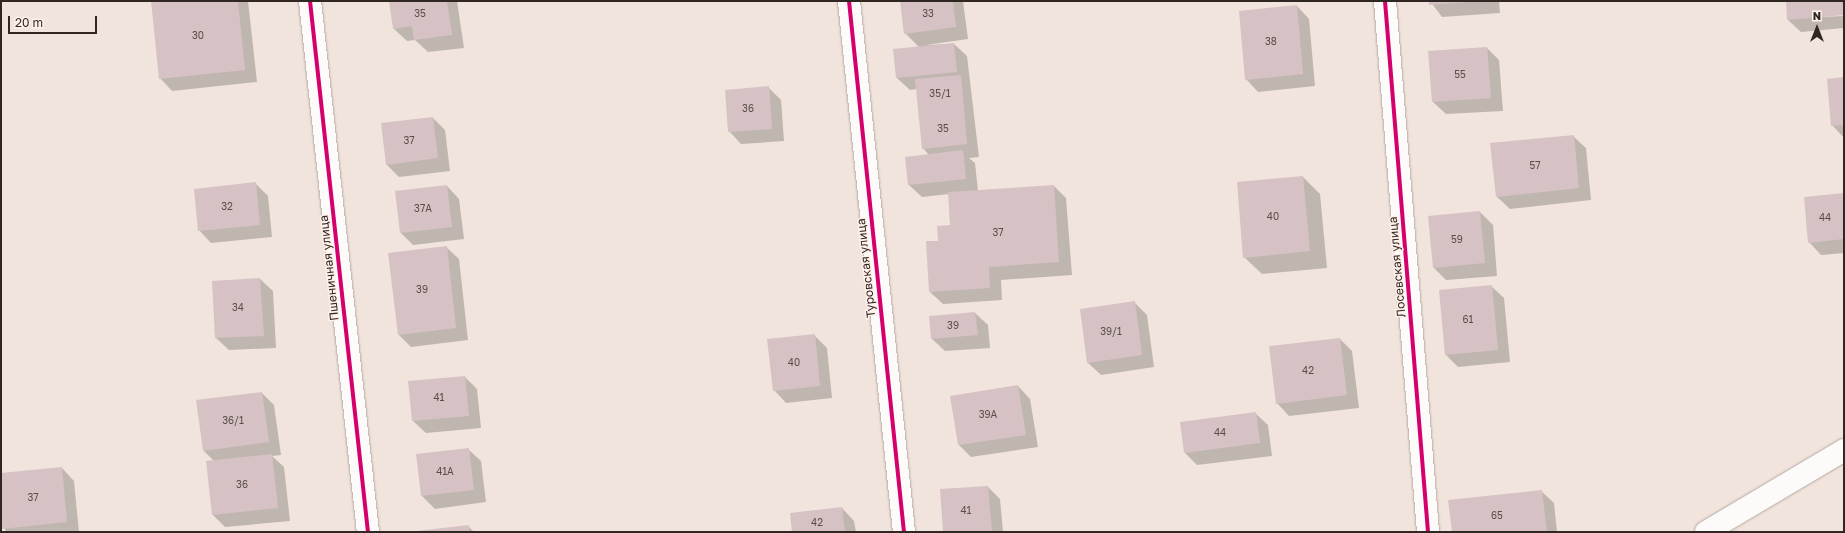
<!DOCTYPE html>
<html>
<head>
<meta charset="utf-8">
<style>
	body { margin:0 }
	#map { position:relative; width:1845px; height:533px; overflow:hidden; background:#f1e4dc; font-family:"Golos Text",sans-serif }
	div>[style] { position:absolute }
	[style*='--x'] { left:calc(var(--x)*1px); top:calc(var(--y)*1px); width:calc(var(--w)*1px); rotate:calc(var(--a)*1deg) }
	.shadow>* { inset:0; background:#0003 }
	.building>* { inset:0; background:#d6c2c4 }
	.roads { filter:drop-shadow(0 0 1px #b3a9a3) drop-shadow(0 0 1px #b3a9a3) }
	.minor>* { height:22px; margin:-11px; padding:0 11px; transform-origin:11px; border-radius:11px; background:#fdfbfa }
	.cycleway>* { height:4px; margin:-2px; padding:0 2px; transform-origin:2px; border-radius:2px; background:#d6006c }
	span { translate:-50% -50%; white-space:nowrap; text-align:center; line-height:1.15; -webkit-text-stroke:3px #fff0e9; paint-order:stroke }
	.number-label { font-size:10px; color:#5a4e4a }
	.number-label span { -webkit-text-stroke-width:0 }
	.street-label { font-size:12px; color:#302722 }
	.frame { position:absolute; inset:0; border:2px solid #302722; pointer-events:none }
	.north { position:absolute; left:1797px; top:8px; width:40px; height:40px; -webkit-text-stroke:3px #fff0e9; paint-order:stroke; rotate:0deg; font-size:11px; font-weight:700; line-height:16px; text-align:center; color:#302722 }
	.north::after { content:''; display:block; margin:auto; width:14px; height:18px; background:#302722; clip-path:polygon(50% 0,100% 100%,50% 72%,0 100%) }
	.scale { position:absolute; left:8px; top:16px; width:89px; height:18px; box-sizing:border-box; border:2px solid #302722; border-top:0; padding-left:5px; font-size:12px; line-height:14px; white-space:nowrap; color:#302722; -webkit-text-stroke:3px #fff0e9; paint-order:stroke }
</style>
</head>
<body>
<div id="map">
	<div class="shadow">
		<i style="clip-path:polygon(152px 1px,248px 1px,257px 82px,172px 91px,160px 78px)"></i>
		<i style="clip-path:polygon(390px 1px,457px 1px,464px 48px,428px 52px,415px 40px,407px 41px,394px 29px)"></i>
		<i style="clip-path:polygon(901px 1px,963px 1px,968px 39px,926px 45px,954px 44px,967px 56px,979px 157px,969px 158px,975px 163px,978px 191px,1054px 186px,1066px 198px,1072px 275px,1001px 280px,1002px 300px,943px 304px,930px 292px,951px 226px,949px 194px,922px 197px,909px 185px,929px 155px,923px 148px,917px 89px,910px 90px,897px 78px,919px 47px,905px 33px)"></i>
		<i style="clip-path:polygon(1430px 1px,1499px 1px,1500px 13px,1442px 17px)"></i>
		<i style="clip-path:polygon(1787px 1px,1844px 1px,1844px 14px,1798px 18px,1844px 16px,1844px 28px,1801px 32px,1788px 20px)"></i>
		<i style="clip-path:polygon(1297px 6px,1309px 19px,1315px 86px,1258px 92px,1246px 79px)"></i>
		<i style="clip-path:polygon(1487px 48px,1499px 60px,1503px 111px,1446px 114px,1433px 102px)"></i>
		<i style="clip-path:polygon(1844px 78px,1844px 138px,1832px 125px)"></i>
		<i style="clip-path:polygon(769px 88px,781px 100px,784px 141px,741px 144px,729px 131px)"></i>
		<i style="clip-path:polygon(433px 118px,445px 130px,450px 171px,399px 177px,386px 164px)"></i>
		<i style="clip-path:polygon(1573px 136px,1586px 148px,1591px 200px,1510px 209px,1497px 197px)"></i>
		<i style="clip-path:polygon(1303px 177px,1320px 194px,1327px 268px,1262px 274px,1244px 257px)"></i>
		<i style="clip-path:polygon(255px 183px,268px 196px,272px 237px,211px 243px,199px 230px)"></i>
		<i style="clip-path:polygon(447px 186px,459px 199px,464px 239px,413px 245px,401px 233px)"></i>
		<i style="clip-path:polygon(1844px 194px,1844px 253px,1821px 255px,1809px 242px)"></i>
		<i style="clip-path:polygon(1480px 212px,1493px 225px,1497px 276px,1446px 280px,1434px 268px,1429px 217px)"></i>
		<i style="clip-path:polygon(446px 247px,459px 259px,468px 340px,411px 347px,398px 334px)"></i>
		<i style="clip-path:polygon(260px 279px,273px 291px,276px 348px,229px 350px,216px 338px)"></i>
		<i style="clip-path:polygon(1491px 286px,1504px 298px,1510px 362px,1458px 367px,1446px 355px)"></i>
		<i style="clip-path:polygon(1134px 302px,1147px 315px,1154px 367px,1101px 375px,1088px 363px)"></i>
		<i style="clip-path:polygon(975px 313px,988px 325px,990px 348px,945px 351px,932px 339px)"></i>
		<i style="clip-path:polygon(814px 335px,827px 348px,832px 398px,786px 403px,774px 390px)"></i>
		<i style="clip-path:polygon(1340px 339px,1352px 351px,1359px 408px,1289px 416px,1277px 403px)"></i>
		<i style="clip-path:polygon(465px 377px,477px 389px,481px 428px,426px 433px,413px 421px)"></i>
		<i style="clip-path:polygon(1018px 386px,1030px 399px,1038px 447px,971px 457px,959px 445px,951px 397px)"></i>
		<i style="clip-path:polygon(262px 393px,274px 405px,281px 455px,272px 456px,284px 467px,290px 521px,225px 527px,213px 515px,214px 461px,204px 451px,197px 401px)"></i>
		<i style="clip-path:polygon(1255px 413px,1268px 425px,1272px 456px,1197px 465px,1185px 453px)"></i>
		<i style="clip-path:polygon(468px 449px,481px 461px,486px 502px,435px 509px,422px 496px,417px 455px)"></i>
		<i style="clip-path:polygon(62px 468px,74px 481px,79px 532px,6px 532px,1px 515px,1px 474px)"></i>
		<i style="clip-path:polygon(988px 487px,1000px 499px,1003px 532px,944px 532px)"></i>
		<i style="clip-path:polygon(1541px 491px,1554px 503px,1557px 532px,1453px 532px)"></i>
		<i style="clip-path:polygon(842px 508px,854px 521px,856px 532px,793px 532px)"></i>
		<i style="clip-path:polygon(468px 526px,474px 532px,416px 532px)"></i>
	</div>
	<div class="building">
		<i style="clip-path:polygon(151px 1px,238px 1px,245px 70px,159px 79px)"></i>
		<i style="clip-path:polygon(389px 1px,447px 1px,452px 35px,414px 40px,412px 26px,393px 29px)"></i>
		<i style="clip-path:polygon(900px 1px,953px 1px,956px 27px,904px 34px)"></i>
		<i style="clip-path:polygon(1429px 1px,1466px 1px,1466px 2px,1429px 5px)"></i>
		<i style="clip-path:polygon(1786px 1px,1844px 1px,1844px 15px,1787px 20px)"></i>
		<i style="clip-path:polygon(1297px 5px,1303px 74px,1245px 80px,1239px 11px)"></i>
		<i style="clip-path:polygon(954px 43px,957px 72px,896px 78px,893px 49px)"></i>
		<i style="clip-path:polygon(1487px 47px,1491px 98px,1432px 102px,1428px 51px)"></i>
		<i style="clip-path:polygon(961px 75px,967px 144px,922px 149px,915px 79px)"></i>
		<i style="clip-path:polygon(1844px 77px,1844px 125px,1831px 126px,1827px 79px)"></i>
		<i style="clip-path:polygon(769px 86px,772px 129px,728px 132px,725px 90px)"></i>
		<i style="clip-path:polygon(433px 117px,438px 158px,386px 165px,381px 123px)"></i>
		<i style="clip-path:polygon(1574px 135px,1579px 188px,1496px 197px,1490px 143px)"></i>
		<i style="clip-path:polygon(963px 150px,966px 179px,908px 185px,905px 157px)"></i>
		<i style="clip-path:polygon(1303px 176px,1310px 251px,1243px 258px,1237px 182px)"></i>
		<i style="clip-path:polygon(256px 182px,260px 225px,198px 231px,194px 189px)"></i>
		<i style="clip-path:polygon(447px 185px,452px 227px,400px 233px,395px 191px)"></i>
		<i style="clip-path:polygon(1054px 185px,1059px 262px,989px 267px,990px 288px,929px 292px,926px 241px,938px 241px,937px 226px,950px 225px,948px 192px)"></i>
		<i style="clip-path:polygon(1844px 193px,1844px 239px,1808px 243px,1804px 197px)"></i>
		<i style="clip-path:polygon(1480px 211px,1485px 263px,1433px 268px,1428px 216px)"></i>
		<i style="clip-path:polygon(447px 246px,456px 328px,398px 335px,388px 253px)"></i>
		<i style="clip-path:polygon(260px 278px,264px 336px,215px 338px,212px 281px)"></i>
		<i style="clip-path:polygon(1492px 285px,1498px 350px,1445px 355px,1439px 290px)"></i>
		<i style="clip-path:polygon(1135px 301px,1142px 355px,1087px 363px,1080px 309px)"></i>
		<i style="clip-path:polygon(975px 312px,978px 335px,931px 339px,929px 316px)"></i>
		<i style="clip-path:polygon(815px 334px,820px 386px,773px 391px,767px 339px)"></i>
		<i style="clip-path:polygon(1340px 338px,1347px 395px,1276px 404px,1269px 346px)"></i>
		<i style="clip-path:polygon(465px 376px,469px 416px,412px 421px,408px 381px)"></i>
		<i style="clip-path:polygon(1018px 385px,1026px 435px,958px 445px,950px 396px)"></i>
		<i style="clip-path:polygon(262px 392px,269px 442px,203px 451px,196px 400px)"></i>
		<i style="clip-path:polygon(1256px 412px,1260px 443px,1184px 453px,1180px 422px)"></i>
		<i style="clip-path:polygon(469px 448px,474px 490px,421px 496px,416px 454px)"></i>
		<i style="clip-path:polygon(272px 454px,278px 508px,212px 515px,206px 461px)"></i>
		<i style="clip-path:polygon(62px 467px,67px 522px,1px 529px,1px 473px)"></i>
		<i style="clip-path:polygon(988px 486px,992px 532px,943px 532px,940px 489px)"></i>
		<i style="clip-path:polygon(1542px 490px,1547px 532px,1452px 532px,1448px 500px)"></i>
		<i style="clip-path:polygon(842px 507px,845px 532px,792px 532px,790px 513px)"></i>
		<i style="clip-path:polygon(469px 525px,470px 532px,417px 532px,417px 531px)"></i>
	</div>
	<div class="roads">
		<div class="minor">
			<i style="--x:310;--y:1;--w:534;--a:83.77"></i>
			<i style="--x:849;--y:1;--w:534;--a:84.09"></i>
			<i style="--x:1385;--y:1;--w:533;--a:85.37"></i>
			<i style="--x:1706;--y:532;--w:161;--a:-30.7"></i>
		</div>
	</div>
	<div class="cycleway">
		<i style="--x:310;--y:1;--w:534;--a:83.77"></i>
		<i style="--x:849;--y:1;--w:534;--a:84.09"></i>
		<i style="--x:1385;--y:1;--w:533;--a:85.37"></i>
	</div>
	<div class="number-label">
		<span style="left:420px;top:14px">35</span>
		<span style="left:928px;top:14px">33</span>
		<span style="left:198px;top:36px">30</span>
		<span style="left:1271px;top:42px">38</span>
		<span style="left:1460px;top:75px">55</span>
		<span style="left:940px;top:94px">35/1</span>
		<span style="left:748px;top:109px">36</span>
		<span style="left:943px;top:129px">35</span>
		<span style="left:409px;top:141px">37</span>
		<span style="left:1535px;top:166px">57</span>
		<span style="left:227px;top:207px">32</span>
		<span style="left:423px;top:209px">37А</span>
		<span style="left:1273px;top:217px">40</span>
		<span style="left:1825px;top:218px">44</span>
		<span style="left:998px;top:233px">37</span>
		<span style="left:1457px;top:240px">59</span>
		<span style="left:422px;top:290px">39</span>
		<span style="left:238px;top:308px">34</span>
		<span style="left:1468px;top:320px">61</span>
		<span style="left:953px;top:326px">39</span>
		<span style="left:1111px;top:332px">39/1</span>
		<span style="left:794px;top:363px">40</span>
		<span style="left:1308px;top:371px">42</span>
		<span style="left:439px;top:398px">41</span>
		<span style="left:988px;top:415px">39А</span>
		<span style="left:233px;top:421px">36/1</span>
		<span style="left:1220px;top:433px">44</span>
		<span style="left:445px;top:472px">41А</span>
		<span style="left:242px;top:485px">36</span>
		<span style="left:33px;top:498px">37</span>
		<span style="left:966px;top:511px">41</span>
		<span style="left:1497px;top:516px">65</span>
		<span style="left:817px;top:523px">42</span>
	</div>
	<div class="street-label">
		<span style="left:1397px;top:267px;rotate:-95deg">Лосевская улица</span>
		<span style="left:329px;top:268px;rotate:-96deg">Пшеничная улица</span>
		<span style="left:866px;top:268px;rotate:-96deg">Туровская улица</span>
	</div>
	<div class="frame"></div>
	<div class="north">N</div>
	<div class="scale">20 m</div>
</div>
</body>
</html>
